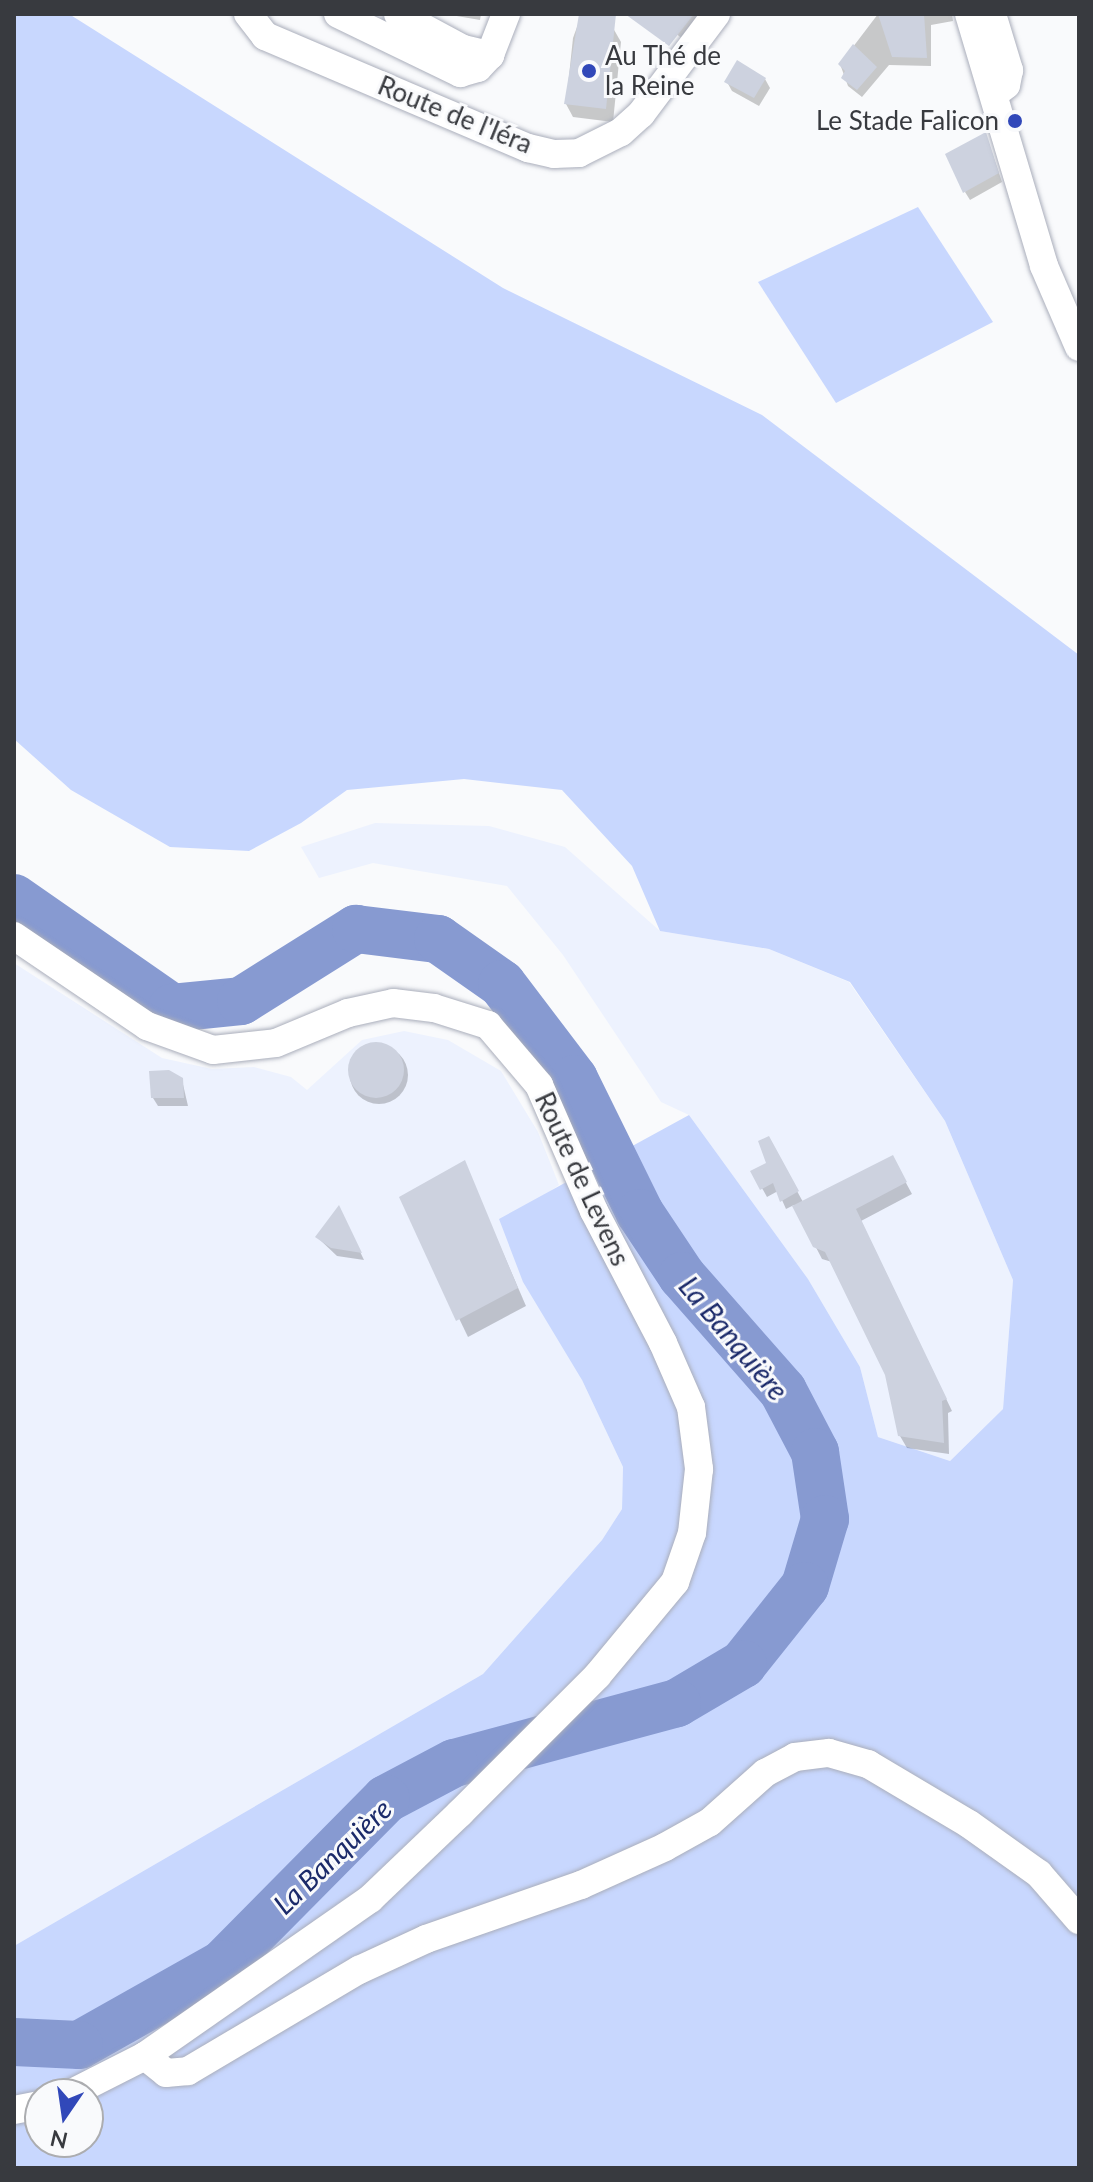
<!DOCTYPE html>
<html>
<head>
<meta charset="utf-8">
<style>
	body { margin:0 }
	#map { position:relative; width:1093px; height:2182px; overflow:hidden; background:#f9fafc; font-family:Lato,sans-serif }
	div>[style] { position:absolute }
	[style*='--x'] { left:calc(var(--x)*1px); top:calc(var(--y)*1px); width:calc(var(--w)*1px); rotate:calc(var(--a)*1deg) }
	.built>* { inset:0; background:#edf2fe }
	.green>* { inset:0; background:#c8d7fe }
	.shadow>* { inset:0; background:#0003 }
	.round { border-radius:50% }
	.river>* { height:48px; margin:-24px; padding:0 24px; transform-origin:24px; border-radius:24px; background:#879ad1 }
	.building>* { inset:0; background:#cdd2df }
	.roads { filter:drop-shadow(0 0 2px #aaaebb) drop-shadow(0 0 2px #aaaebb) }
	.minor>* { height:28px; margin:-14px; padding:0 14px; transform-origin:14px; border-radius:14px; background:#fff }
	.dots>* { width:22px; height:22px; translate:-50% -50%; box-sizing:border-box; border:4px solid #f9fafc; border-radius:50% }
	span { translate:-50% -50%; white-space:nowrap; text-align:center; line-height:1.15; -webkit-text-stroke:6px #f9fafc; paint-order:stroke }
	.poi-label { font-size:26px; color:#383a3f }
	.left { translate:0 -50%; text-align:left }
	.right { translate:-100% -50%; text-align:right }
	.street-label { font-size:26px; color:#383a3f }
	.water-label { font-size:28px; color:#1b2a6a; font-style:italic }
	.frame { position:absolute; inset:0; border:16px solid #383a3f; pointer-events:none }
	.north { position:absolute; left:24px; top:2078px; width:80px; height:80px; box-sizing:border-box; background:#f9fafc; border:2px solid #acadb0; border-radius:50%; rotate:193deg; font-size:22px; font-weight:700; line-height:32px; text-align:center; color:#383a3f }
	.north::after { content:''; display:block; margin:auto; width:28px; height:36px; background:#3148b9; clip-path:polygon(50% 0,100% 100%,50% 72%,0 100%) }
</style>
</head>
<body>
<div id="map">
	<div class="built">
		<i style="clip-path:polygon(375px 823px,489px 826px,565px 847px,660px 931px,769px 949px,849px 982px,945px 1121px,1013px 1280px,1003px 1409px,950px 1461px,878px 1437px,860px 1367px,808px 1279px,689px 1115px,661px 1102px,563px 955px,507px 886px,373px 863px,319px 878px,301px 847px)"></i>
		<i style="clip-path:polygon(14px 963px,162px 1058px,212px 1069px,254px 1067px,291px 1077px,307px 1090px,362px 1040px,404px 1031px,448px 1040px,501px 1071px,538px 1132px,559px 1185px,526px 1208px,582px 1380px,623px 1467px,622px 1509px,602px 1540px,483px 1674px,14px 1946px)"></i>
	</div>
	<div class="green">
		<i style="clip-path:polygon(evenodd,14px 14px,69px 14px,503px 288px,762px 415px,1079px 655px,1079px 2168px,14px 2168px,14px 1946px,483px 1674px,602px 1540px,622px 1509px,623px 1467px,582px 1380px,523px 1282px,499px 1219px,689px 1115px,808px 1279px,860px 1367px,878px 1437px,950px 1461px,1003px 1409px,1013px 1280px,945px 1121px,850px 982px,769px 949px,660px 931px,632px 866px,562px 790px,464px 779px,347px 790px,301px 823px,249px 851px,170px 847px,71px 790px,14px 739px,14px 14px,40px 2094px,88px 2094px,88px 2142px,40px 2142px,40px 2094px)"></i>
		<i style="clip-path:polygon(918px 207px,993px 322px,836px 403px,758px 282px)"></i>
	</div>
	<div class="shadow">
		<i style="clip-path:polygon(445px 14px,481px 14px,480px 20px)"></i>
		<i style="clip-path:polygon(651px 14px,700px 14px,684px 40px)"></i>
		<i style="clip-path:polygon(878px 14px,952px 14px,953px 21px,931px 25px,931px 66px,889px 65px,862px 97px,848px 86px,840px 64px)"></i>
		<i style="clip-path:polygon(581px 16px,613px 28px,621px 42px,613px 122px,573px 117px,566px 104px,573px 38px)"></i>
		<i style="clip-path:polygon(765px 79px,770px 88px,759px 106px,732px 91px,727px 82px)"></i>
		<i style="clip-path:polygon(986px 135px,1002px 182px,970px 200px,965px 192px)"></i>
		<i class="round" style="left:350px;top:1046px;width:58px;height:58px"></i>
		<i style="clip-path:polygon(182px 1080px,188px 1106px,158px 1106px,153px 1098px)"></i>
		<i style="clip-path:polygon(768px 1138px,803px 1202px,892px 1157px,912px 1194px,861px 1221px,952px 1411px,948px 1413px,949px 1454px,907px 1448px,900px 1436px,887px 1374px,832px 1262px,822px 1259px,794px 1205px,786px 1209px,778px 1191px,767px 1197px,753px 1172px,768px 1164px)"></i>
		<i style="clip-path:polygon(464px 1163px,526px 1306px,468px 1337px,401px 1198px)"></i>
		<i style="clip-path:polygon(343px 1216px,364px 1260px,337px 1256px,317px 1237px)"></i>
	</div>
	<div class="river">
		<i style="--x:14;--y:898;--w:193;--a:34.8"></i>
		<i style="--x:172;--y:1008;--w:69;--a:-5.8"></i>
		<i style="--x:241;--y:1001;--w:136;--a:-32.1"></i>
		<i style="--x:356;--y:929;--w:83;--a:7"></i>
		<i style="--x:438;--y:939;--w:78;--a:35.1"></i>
		<i style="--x:502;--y:984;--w:119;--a:52.8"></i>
		<i style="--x:574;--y:1079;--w:149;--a:63.8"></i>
		<i style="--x:640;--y:1213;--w:76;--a:56.3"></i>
		<i style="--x:682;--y:1276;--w:153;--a:48.7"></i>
		<i style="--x:783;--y:1391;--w:69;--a:62.3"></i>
		<i style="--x:815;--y:1452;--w:68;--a:81.5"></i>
		<i style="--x:825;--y:1519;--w:70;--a:106.6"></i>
		<i style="--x:805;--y:1586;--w:100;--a:128.5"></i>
		<i style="--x:743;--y:1664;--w:77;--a:149.4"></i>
		<i style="--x:677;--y:1703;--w:231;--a:164.9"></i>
		<i style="--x:454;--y:1763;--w:77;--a:152.1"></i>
		<i style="--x:386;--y:1799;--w:232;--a:134.7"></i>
		<i style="--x:223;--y:1964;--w:165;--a:150.6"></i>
		<i style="--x:79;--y:2045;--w:65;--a:-177.4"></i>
	</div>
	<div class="building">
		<i style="clip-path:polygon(579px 14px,616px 14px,606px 109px,564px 104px)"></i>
		<i style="clip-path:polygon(625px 14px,694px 14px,669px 46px)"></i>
		<i style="clip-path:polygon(878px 14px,924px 14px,927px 58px,892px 57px)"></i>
		<i style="clip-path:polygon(853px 44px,877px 67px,857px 90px,841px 78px,845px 71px,838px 64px)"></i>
		<i style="clip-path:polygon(737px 60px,766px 78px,754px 98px,724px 82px)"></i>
		<i style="clip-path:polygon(986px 132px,999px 173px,963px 193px,945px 154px)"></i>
		<i class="round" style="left:348px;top:1042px;width:56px;height:56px"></i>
		<i style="clip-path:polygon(169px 1070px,183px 1078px,184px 1098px,151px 1098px,149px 1071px)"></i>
		<i style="clip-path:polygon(769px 1136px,799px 1191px,780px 1202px,773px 1183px,760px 1190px,750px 1171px,766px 1163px,758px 1141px)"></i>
		<i style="clip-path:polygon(893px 1155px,907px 1182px,856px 1209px,947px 1399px,942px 1401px,944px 1443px,898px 1436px,885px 1375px,825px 1252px,813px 1247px,792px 1206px)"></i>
		<i style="clip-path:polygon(465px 1160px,518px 1288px,456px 1321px,399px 1197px)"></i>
		<i style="clip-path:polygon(339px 1205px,362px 1253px,331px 1248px,315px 1237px)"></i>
	</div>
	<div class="roads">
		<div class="minor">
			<i style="--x:248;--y:14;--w:28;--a:52"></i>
			<i style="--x:265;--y:36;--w:286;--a:23.1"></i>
			<i style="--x:528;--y:148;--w:27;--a:13"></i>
			<i style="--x:554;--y:154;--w:25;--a:-2"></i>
			<i style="--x:579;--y:153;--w:47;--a:-26.6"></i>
			<i style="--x:621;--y:132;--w:27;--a:-42"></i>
			<i style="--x:641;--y:114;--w:125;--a:-53.1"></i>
			<i style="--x:338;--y:14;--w:136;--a:25.8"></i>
			<i style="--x:460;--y:73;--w:19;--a:-16"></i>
			<i style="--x:478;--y:68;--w:18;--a:-47"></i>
			<i style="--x:490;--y:55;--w:44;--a:-68.7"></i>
			<i style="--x:398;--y:14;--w:74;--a:28.3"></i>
			<i style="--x:463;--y:49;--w:28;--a:13"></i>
			<i style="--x:969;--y:14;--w:263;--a:73.4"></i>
			<i style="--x:1044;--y:266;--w:88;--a:66.6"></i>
			<i style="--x:992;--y:14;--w:59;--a:73.1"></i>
			<i style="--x:1009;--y:70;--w:15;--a:101"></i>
			<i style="--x:1006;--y:85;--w:15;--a:143"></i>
			<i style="--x:14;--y:936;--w:161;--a:34.1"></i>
			<i style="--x:147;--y:1026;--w:70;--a:20"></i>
			<i style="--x:213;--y:1050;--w:63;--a:-6.3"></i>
			<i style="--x:276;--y:1043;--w:78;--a:-22.6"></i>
			<i style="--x:348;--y:1013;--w:46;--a:-12.5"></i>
			<i style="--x:393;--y:1003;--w:41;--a:7"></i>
			<i style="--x:434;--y:1008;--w:57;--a:17.5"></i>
			<i style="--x:488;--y:1025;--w:79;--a:49.6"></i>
			<i style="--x:539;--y:1085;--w:137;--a:66.4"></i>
			<i style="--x:594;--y:1211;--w:149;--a:62.4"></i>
			<i style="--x:663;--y:1343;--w:70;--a:66.4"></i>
			<i style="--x:691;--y:1407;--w:63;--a:82.6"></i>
			<i style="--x:699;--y:1469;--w:64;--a:96.2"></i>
			<i style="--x:692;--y:1533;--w:52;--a:109.1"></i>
			<i style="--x:675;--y:1582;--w:122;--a:129.7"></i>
			<i style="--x:597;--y:1676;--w:194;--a:135"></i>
			<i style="--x:460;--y:1813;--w:124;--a:136.3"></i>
			<i style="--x:370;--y:1899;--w:274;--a:145.1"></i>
			<i style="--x:145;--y:2056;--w:84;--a:153.1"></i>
			<i style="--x:145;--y:2056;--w:27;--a:39"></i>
			<i style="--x:166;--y:2073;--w:22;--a:-5"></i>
			<i style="--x:188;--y:2071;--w:199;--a:-30.6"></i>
			<i style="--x:359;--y:1970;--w:74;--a:-24.8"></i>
			<i style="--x:426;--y:1939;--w:164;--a:-19.2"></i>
			<i style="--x:581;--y:1885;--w:92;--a:-24.3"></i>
			<i style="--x:665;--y:1847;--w:51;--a:-29.1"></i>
			<i style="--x:710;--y:1822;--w:74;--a:-41.7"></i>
			<i style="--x:765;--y:1773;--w:34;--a:-28"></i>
			<i style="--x:795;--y:1757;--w:34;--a:-7"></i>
			<i style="--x:829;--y:1753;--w:41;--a:15.8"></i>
			<i style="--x:868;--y:1764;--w:117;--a:30.7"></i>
			<i style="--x:969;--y:1824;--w:86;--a:35.5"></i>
			<i style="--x:1039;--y:1874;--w:61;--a:49"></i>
			<i style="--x:14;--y:2110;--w:26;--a:-11"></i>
		</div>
	</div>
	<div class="dots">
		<i style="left:589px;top:71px;background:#3148b9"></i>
		<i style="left:1015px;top:121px;background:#3148b9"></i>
	</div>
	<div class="poi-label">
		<span class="left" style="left:605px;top:71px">Au Thé de<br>la Reine</span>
		<span class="right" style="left:999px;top:121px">Le Stade Falicon</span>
	</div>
	<div class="street-label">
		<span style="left:455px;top:115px;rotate:22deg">Route de l'Iéra</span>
		<span style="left:582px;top:1179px;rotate:65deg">Route de Levens</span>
	</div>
	<div class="water-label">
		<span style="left:734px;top:1338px;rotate:50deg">La Banquière</span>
		<span style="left:332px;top:1856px;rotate:-44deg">La Banquière</span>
	</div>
	<div class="frame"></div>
	<div class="north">N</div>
</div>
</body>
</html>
